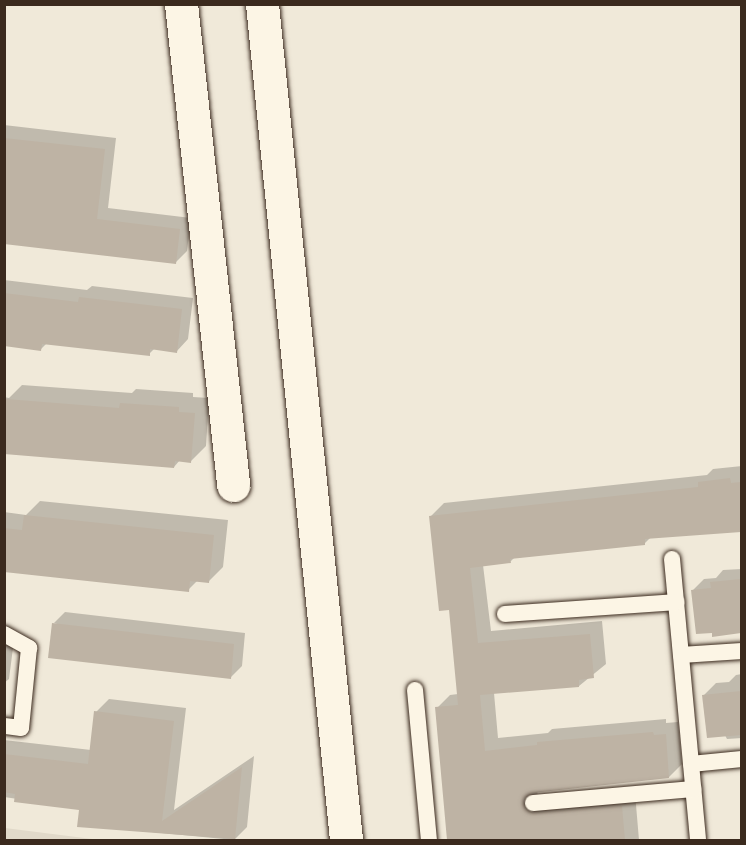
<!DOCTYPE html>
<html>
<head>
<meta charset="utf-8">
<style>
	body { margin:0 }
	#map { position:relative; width:746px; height:845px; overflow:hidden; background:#f0e9d9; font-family:Dekko,sans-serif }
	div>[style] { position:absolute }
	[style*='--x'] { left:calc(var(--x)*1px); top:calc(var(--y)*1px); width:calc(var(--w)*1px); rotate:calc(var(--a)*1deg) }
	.built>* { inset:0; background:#e1d9c9 }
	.shadow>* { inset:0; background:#0003 }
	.building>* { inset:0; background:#beb3a4 }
	.roads { filter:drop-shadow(0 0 2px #3b2a1e) drop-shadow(0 0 2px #3b2a1e) }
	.lane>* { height:16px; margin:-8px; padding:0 8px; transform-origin:8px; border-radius:8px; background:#fcf5e5 }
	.street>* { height:33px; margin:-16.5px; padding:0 16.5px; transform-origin:16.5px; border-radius:16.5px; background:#fcf5e5 }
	span { translate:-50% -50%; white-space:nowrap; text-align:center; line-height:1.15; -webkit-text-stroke:4.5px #fcf5e5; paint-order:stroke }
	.frame { position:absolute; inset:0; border:6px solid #3b2a1e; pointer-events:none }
</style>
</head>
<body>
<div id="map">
	<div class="built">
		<i style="clip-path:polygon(4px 828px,5px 828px,100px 840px,5px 840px)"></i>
	</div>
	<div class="shadow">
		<i style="clip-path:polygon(4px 125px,116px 138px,108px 208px,191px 218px,187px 251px,175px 263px,4px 242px)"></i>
		<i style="clip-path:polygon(4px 280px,87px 290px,92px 286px,193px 298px,188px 339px,177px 351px,155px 348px,149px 354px,47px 343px,41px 349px,4px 344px)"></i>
		<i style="clip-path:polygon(22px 385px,132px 393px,136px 389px,193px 393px,193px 397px,209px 398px,206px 446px,191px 461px,180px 460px,174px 467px,4px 453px,4px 397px,9px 398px)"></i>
		<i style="clip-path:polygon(742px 466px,742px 529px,651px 537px,645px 543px,514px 558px,510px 562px,483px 565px,491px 631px,602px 621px,606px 664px,579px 686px,494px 693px,498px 738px,548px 733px,552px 729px,666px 719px,666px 723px,678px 722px,682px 764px,669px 777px,537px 791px,538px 796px,635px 793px,639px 840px,449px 840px,437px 708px,450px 695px,458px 694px,451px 608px,430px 517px,444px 503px,707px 475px,713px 469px)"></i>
		<i style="clip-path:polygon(40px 501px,228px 520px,223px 567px,208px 582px,198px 580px,188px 590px,4px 571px,4px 512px,26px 515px)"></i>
		<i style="clip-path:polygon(742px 569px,742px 632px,713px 635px,692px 591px,704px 579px,716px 578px,723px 570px)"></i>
		<i style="clip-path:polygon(65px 612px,245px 633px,242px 666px,230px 678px,54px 623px)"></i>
		<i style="clip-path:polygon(4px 639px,14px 640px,9px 679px,4px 683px)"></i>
		<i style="clip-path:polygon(742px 674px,742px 738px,727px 739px,704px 695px,716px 683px,729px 682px,736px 675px)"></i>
		<i style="clip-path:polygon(109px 699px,186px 708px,174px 810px,254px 756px,247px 827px,234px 840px,79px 825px,80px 808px,4px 797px,4px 740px,91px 750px,96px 712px)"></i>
	</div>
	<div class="building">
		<i style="clip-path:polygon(4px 138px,105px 149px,97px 219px,180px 229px,176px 264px,4px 244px)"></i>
		<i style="clip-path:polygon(4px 293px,78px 302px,79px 297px,182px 309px,177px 353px,150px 349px,150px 356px,42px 344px,41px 351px,4px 346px)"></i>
		<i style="clip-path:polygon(6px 399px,119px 408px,120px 403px,179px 407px,179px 412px,195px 413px,191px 463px,175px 461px,174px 468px,4px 454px)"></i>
		<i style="clip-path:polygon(730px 478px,731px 483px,741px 482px,741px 532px,645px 539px,645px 545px,510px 559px,511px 563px,470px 568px,478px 643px,590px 634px,594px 678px,579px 680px,579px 687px,480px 695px,485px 751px,537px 745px,537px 742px,653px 732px,654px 735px,666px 734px,669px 778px,532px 793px,523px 799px,525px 809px,533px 813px,622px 806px,625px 840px,447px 840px,435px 707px,458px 705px,449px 610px,439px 611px,429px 516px,698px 487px,698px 482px)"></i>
		<i style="clip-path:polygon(24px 515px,214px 535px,209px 583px,190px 581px,189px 592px,4px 572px,4px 528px,22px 530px)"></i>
		<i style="clip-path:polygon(741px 579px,741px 633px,712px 637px,712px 633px,696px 634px,691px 590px,711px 588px,710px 582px)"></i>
		<i style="clip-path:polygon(52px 623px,234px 644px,231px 679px,48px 658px)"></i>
		<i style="clip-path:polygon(741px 691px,741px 735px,707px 738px,702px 695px)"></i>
		<i style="clip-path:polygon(94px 711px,174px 721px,162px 821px,242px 767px,235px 839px,77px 827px,79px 810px,14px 802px,15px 794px,4px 792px,4px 754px,88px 764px)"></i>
	</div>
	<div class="roads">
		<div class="lane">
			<i style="--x:672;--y:559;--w:282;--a:84.7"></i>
			<i style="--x:505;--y:614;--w:172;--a:-4"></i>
			<i style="--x:4;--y:634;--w:29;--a:29"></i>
			<i style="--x:29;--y:648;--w:80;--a:95.7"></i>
			<i style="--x:21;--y:728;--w:17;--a:-173"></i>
			<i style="--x:681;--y:655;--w:61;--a:-3.8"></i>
			<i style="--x:415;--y:690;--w:151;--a:84.7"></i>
			<i style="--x:691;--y:764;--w:51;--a:-5.6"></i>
			<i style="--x:533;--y:803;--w:161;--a:-5"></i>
		</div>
		<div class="street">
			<i style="--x:181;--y:4;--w:484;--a:83.8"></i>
			<i style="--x:262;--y:4;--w:840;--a:84.26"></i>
		</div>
	</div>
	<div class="frame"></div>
</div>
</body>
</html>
